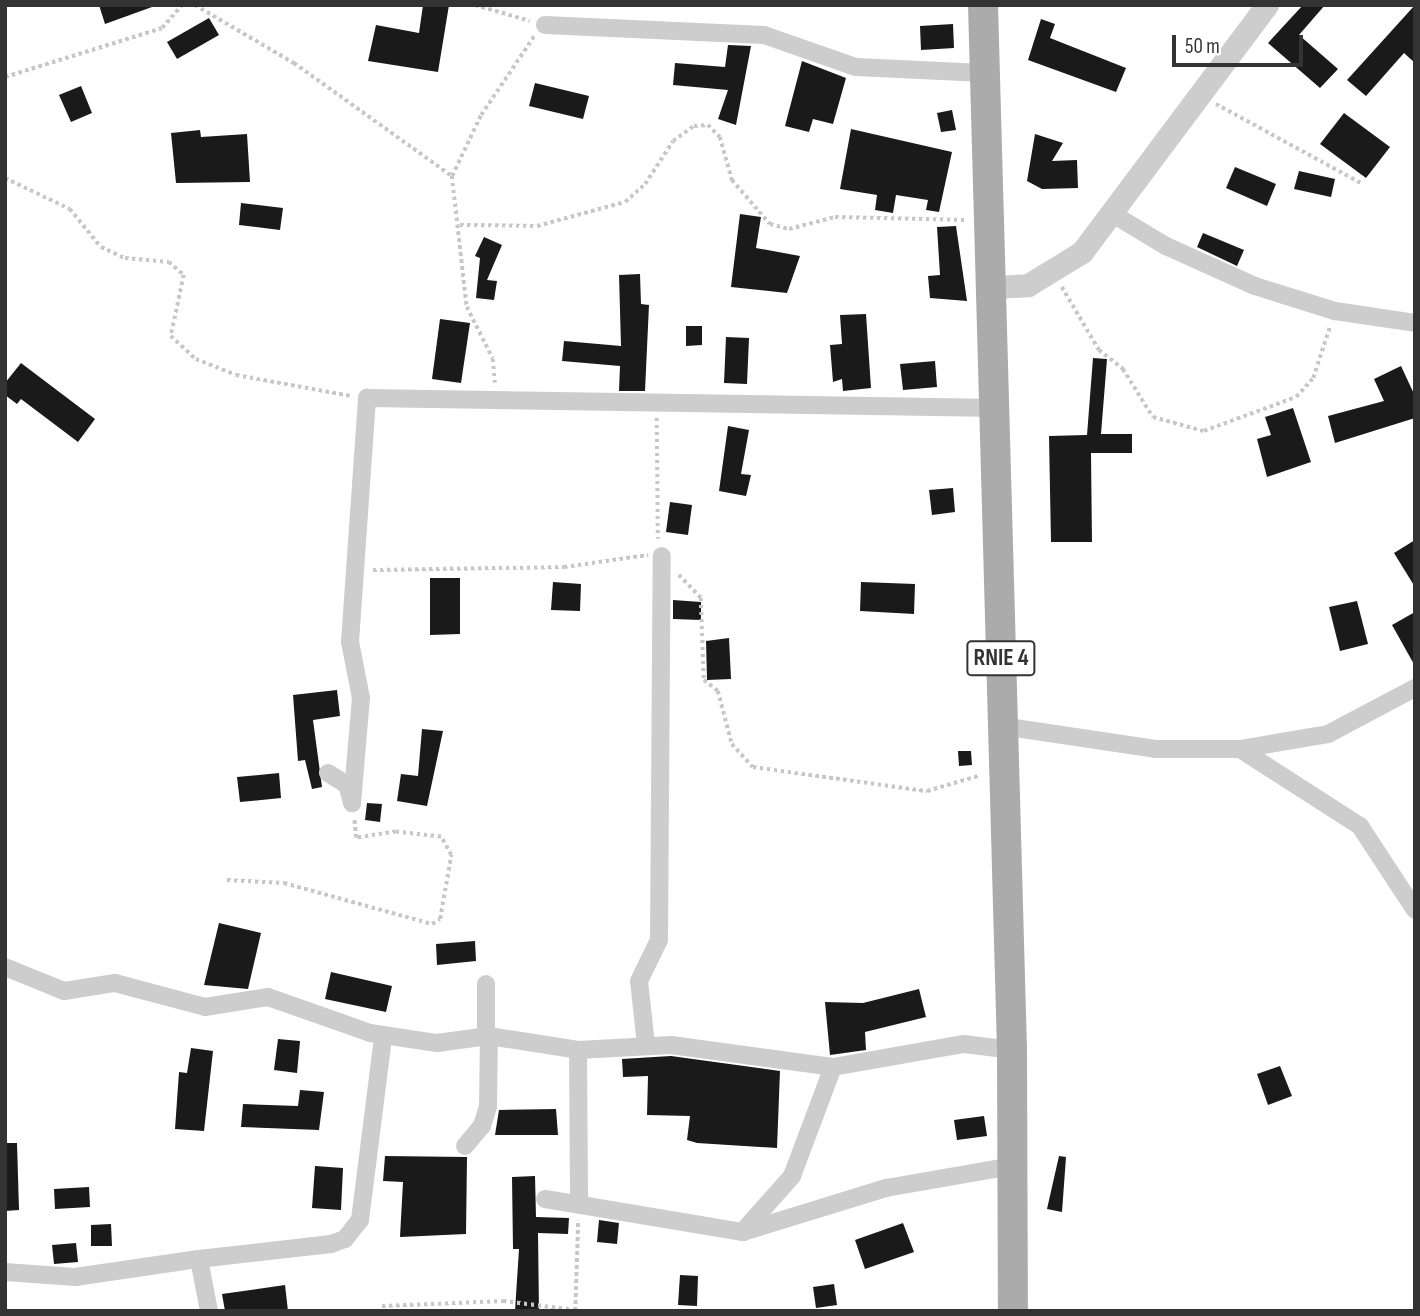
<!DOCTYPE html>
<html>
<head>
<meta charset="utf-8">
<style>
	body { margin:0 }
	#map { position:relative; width:1420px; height:1316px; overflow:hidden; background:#fff; font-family:"Sofia Sans Condensed",sans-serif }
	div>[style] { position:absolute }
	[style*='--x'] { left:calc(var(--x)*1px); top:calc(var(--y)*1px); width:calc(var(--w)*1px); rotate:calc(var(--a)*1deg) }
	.building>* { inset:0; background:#1a1a1a }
	.path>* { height:3.5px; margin-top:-1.75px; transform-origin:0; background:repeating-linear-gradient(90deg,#c7c7c7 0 3.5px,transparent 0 7px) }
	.minor>* { height:18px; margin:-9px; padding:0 9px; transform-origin:9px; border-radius:9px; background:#cdcdcd }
	.tertiary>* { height:23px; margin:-11.5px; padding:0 11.5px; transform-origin:11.5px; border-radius:11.5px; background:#cdcdcd }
	.primary>* { height:30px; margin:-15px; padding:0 15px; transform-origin:15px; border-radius:15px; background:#ababab }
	span { translate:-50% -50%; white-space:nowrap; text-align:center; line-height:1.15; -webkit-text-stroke:7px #fff; paint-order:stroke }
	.shield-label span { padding:2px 5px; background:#fff; border:2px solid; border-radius:5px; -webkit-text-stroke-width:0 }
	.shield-label { font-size:24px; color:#333; font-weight:700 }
	.frame { position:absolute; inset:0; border:7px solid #333; pointer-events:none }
	.scale { position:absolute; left:1172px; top:35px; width:131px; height:32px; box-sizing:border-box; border:4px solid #333; border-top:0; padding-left:9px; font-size:21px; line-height:24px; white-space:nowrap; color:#333; -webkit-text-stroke:5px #fff; paint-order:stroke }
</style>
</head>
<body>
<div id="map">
	<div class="building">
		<i style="clip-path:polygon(99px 5px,152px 5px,152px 7px,105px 24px)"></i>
		<i style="clip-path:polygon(423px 5px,449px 5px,438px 72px,368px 61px,376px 25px,419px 33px)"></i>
		<i style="clip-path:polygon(1303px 5px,1325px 5px,1299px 35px,1338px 69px,1320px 88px,1268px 43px)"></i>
		<i style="clip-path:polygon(1415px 5px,1415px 63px,1404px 53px,1366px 96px,1347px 80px)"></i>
		<i style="clip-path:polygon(209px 18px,219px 35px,177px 59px,167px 42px)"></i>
		<i style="clip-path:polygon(1041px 19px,1055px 24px,1050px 38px,1126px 68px,1116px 92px,1028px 60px)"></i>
		<i style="clip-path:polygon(953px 24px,954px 48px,921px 50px,920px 26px)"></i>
		<i style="clip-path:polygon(728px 45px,751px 46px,736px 125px,718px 119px,728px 90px,673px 85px,675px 63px,725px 67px)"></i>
		<i style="clip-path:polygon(802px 61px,846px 78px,833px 124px,813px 119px,809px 132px,785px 126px)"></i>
		<i style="clip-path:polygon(535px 83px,589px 96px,583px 119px,529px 106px)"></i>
		<i style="clip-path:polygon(81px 86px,92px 113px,71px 122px,59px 95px)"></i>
		<i style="clip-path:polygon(952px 110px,956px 130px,941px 132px,937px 113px)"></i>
		<i style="clip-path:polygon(1344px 113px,1390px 147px,1366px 178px,1320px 144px)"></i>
		<i style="clip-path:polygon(851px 129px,952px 152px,939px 212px,926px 210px,928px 200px,896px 195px,893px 213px,875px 210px,877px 195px,840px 189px)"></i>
		<i style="clip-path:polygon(200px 130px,201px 137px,247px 134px,250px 182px,176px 183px,171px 133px)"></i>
		<i style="clip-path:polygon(1035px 134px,1063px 143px,1052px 161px,1077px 160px,1078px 188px,1042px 189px,1027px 181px)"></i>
		<i style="clip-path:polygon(1235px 167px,1276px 184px,1267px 206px,1226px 188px)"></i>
		<i style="clip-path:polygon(1299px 171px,1335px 179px,1331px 197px,1294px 189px)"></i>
		<i style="clip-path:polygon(241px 203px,283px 208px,280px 230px,239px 225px)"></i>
		<i style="clip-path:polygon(740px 214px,761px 217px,756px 248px,800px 256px,787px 293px,731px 287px)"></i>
		<i style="clip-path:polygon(956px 226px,967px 301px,930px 298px,928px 276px,940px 275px,937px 227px)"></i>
		<i style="clip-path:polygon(1203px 233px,1244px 250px,1237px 266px,1197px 247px)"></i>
		<i style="clip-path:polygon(484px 237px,502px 245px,487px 280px,497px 281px,494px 300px,476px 298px,480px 258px,475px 256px)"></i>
		<i style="clip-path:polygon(640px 274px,641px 304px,649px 305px,645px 391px,619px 391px,620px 366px,562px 361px,564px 341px,621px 346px,619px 275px)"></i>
		<i style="clip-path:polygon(866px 314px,871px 388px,843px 391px,842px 379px,833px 382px,830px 345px,842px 344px,840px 315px)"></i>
		<i style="clip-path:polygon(440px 319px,470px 323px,461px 383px,432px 379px)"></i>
		<i style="clip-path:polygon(686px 326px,702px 326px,702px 345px,686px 346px)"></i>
		<i style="clip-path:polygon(726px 337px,749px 338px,747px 384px,724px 383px)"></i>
		<i style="clip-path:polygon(1093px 358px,1107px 359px,1101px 434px,1132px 434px,1132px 453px,1091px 453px,1092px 542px,1051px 542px,1049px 436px,1087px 435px)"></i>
		<i style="clip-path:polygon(935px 361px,937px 387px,903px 390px,900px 364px)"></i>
		<i style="clip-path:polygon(21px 363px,95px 419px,78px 442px,21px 399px,17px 404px,5px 395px,5px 383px)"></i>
		<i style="clip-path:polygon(1401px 366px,1415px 396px,1415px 418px,1335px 443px,1328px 416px,1384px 401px,1374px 379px)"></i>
		<i style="clip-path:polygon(1293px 408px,1311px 462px,1267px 477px,1257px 439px,1271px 435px,1265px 417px)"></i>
		<i style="clip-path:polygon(728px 426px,749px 430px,741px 474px,751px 475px,746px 496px,719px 491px)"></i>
		<i style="clip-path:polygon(953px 488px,955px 512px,932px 515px,929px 490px)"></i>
		<i style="clip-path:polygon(670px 502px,692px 505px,688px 535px,666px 532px)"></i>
		<i style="clip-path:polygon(1415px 540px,1415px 587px,1394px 553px)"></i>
		<i style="clip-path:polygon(430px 578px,460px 578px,460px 634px,430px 635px)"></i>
		<i style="clip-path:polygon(553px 582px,581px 584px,580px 611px,551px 610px)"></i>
		<i style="clip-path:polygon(861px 582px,915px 584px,914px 614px,860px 611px)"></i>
		<i style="clip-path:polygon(673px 600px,701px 602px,701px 620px,673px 619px)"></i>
		<i style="clip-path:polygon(1357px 601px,1368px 644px,1340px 651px,1329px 607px)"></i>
		<i style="clip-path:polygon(1415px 612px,1415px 666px,1392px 625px)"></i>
		<i style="clip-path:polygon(729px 638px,731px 679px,707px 680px,706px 641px)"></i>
		<i style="clip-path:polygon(337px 690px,340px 716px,313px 720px,322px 787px,312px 789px,305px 760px,298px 761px,293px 695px)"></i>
		<i style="clip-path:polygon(422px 729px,443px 731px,427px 806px,397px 801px,401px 774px,418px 776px)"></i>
		<i style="clip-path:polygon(958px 751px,971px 751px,972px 765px,959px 766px)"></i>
		<i style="clip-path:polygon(279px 773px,281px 798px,240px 802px,237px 777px)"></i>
		<i style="clip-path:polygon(367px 803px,382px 804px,380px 822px,365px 820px)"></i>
		<i style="clip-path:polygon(219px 923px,261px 933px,248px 989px,204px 985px)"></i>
		<i style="clip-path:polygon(475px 941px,476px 961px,437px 965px,436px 944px)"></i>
		<i style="clip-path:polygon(331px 972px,392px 986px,386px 1012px,325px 999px)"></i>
		<i style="clip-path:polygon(919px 989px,926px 1017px,865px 1032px,866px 1050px,830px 1055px,825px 1002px,863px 1003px)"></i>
		<i style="clip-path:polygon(278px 1039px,300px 1041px,297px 1073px,274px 1070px)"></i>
		<i style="clip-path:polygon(191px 1048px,213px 1051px,204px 1131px,175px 1129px,179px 1072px,187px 1073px)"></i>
		<i style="clip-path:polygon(671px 1056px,780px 1071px,777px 1148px,697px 1143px,687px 1140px,690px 1116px,647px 1115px,648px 1076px,623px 1077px,622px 1059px)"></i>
		<i style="clip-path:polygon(1280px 1066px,1292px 1096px,1268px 1105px,1257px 1074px)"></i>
		<i style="clip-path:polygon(300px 1090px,324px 1092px,319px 1130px,241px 1127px,243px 1104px,298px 1106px)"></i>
		<i style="clip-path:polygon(556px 1109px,558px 1135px,495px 1135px,499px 1110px)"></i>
		<i style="clip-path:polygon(984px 1116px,987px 1136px,957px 1140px,954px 1120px)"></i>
		<i style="clip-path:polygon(5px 1143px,17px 1143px,19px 1210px,5px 1211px)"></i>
		<i style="clip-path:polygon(385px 1156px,467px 1157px,466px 1234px,400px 1237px,403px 1182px,383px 1181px)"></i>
		<i style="clip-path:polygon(1059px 1156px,1066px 1157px,1062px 1212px,1047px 1209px)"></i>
		<i style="clip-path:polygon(315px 1166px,343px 1168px,341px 1210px,312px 1208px)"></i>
		<i style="clip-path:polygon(535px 1176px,536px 1217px,569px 1218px,568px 1234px,538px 1233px,539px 1311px,515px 1311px,519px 1249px,513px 1249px,512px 1177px)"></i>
		<i style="clip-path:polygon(89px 1187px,90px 1207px,55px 1209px,54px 1189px)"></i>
		<i style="clip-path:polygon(599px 1220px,619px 1223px,617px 1244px,597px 1242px)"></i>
		<i style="clip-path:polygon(903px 1223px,914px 1252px,865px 1269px,855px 1240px)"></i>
		<i style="clip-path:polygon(111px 1224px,112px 1246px,91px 1246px,91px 1225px)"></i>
		<i style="clip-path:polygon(76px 1243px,78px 1262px,54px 1264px,52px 1245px)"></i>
		<i style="clip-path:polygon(680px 1275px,698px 1276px,697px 1306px,678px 1305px)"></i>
		<i style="clip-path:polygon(834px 1284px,837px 1305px,816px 1308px,813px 1287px)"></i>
		<i style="clip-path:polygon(285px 1285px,288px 1311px,225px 1311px,222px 1294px)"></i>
	</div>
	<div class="path">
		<i style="--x:195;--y:5;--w:115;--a:30.4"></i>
		<i style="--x:294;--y:63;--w:194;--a:35.6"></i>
		<i style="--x:452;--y:176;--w:132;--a:83.5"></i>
		<i style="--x:467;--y:307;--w:58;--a:63.4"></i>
		<i style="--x:493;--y:359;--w:24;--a:85"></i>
		<i style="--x:475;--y:5;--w:57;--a:16.2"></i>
		<i style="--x:5;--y:77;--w:164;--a:-17.3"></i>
		<i style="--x:162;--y:28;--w:30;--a:-49"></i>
		<i style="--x:1216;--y:104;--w:165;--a:28.6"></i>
		<i style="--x:452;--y:176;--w:68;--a:-64.6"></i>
		<i style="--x:481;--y:115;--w:97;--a:-56"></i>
		<i style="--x:5;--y:178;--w:72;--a:25.5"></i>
		<i style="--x:70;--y:209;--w:49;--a:50.8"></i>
		<i style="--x:101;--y:247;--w:26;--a:25"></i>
		<i style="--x:125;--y:258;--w:44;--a:5.2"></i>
		<i style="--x:169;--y:262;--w:20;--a:41"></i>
		<i style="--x:184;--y:275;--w:62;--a:102"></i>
		<i style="--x:171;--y:336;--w:34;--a:43"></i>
		<i style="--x:196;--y:359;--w:43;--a:21.8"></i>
		<i style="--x:236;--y:375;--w:117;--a:10.3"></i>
		<i style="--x:460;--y:225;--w:77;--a:0.7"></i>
		<i style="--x:537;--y:226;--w:91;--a:-15.3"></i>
		<i style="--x:625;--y:202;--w:27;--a:-42"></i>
		<i style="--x:645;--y:184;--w:51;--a:-56.9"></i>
		<i style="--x:673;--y:141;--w:26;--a:-36"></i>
		<i style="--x:694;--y:126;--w:14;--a:-4"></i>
		<i style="--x:708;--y:125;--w:17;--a:45"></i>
		<i style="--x:720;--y:137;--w:45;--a:74.4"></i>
		<i style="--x:732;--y:180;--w:58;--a:49.2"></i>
		<i style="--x:770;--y:224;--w:20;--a:15"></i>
		<i style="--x:789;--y:229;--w:48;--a:-14.6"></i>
		<i style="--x:835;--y:217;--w:132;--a:1.3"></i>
		<i style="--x:1062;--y:287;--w:73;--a:59.6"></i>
		<i style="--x:1099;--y:350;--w:31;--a:38"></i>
		<i style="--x:1123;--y:369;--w:57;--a:58"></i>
		<i style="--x:1153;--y:417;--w:53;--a:15.4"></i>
		<i style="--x:1204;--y:431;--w:98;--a:-20.3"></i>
		<i style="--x:1296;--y:397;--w:25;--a:-48"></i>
		<i style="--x:1313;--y:378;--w:55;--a:-71.9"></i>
		<i style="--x:657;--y:418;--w:121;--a:89.5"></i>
		<i style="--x:373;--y:570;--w:191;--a:-0.9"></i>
		<i style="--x:564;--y:567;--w:85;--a:-8.1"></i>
		<i style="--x:679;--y:575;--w:32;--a:46"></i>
		<i style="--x:701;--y:598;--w:82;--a:87.9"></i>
		<i style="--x:704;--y:680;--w:18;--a:38"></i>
		<i style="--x:718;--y:691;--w:55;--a:75.2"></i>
		<i style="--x:732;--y:744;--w:31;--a:48"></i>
		<i style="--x:753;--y:767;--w:176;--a:7.9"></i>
		<i style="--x:927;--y:791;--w:56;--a:-16.5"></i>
		<i style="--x:227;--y:880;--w:57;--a:3"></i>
		<i style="--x:284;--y:883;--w:154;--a:15.5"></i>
		<i style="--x:432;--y:924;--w:9;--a:-32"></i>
		<i style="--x:440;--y:919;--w:65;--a:-80.2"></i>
		<i style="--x:451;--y:855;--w:21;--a:-119"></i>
		<i style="--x:441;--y:837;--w:45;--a:-173.7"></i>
		<i style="--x:396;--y:832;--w:40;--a:171.5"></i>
		<i style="--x:356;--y:838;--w:19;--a:-96"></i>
		<i style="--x:382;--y:1306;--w:121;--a:-2.4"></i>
		<i style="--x:503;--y:1301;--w:73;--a:7.1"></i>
		<i style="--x:575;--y:1311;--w:91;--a:-88.1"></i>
	</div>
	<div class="minor">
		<i style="--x:545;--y:25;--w:219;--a:2.6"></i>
		<i style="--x:764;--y:35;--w:97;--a:19.2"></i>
		<i style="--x:856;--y:67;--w:128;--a:2.7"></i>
		<i style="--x:1111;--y:213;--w:64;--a:31"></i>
		<i style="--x:1166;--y:246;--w:98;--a:24.2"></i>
		<i style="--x:1255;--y:286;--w:84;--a:17.4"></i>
		<i style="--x:1335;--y:311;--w:81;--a:8.5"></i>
		<i style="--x:1002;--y:726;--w:155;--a:8.5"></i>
		<i style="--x:1155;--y:749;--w:85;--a:0"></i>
		<i style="--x:1240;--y:749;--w:89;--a:-9.7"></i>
		<i style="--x:1328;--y:734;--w:98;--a:-27.9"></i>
		<i style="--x:1240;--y:749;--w:143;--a:32.7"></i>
		<i style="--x:1360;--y:826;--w:100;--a:56.8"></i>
		<i style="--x:328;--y:773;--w:22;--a:32"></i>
		<i style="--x:347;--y:785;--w:19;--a:74"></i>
		<i style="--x:352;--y:803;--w:105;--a:-85.1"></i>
		<i style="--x:361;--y:698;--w:57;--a:-101.1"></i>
		<i style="--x:350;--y:642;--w:245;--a:-86"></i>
		<i style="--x:367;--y:398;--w:630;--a:0.91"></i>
		<i style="--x:5;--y:967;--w:64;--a:22.1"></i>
		<i style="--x:64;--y:991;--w:52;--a:-8.9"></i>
		<i style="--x:115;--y:983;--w:93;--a:14.9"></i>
		<i style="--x:205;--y:1007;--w:64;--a:-9"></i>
		<i style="--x:268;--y:997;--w:108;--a:19.4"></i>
		<i style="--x:370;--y:1033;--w:68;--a:8.5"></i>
		<i style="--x:437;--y:1043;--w:52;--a:-7.7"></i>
		<i style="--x:489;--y:1036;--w:90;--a:8.9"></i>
		<i style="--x:578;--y:1050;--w:93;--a:-3.1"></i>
		<i style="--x:671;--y:1045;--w:163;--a:7.7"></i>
		<i style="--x:833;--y:1067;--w:133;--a:-10"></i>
		<i style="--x:964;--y:1044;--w:48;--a:7.1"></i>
		<i style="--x:486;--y:984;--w:52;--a:90"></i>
		<i style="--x:646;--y:1045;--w:64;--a:-96.2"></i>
		<i style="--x:639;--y:981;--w:46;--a:-64"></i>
		<i style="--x:659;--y:940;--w:384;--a:-89.6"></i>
		<i style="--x:578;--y:1050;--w:154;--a:89.6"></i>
		<i style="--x:465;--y:1146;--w:26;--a:-50"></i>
		<i style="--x:482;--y:1126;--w:21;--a:-73"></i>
		<i style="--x:488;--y:1106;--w:70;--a:-89.2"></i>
		<i style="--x:545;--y:1199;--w:201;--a:9.5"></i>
		<i style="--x:743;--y:1232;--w:150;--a:-17.1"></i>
		<i style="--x:886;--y:1188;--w:128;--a:-9.9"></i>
		<i style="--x:745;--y:1229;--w:71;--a:-48.4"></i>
		<i style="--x:792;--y:1176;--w:116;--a:-69.4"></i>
		<i style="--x:5;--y:1272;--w:70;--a:4.1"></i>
		<i style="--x:75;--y:1277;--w:125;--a:-8.3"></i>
		<i style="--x:209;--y:1311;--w:53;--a:-100.9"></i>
		<i style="--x:199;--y:1259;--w:133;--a:-6.5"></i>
		<i style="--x:331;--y:1244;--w:15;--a:-20"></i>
		<i style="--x:345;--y:1239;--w:24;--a:-52"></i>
		<i style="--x:360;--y:1220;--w:184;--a:-82.8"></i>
	</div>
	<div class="tertiary">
		<i style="--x:994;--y:287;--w:34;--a:-3"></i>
		<i style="--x:1028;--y:285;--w:63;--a:-31.4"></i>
		<i style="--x:1082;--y:252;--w:309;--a:-53.2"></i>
	</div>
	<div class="primary">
		<i style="--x:983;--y:5;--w:1045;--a:88.41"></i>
		<i style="--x:1012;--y:1050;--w:261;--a:89.8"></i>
	</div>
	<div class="shield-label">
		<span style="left:1001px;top:658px">RNIE 4</span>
	</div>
	<div class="frame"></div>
	<div class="scale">50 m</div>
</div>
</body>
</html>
